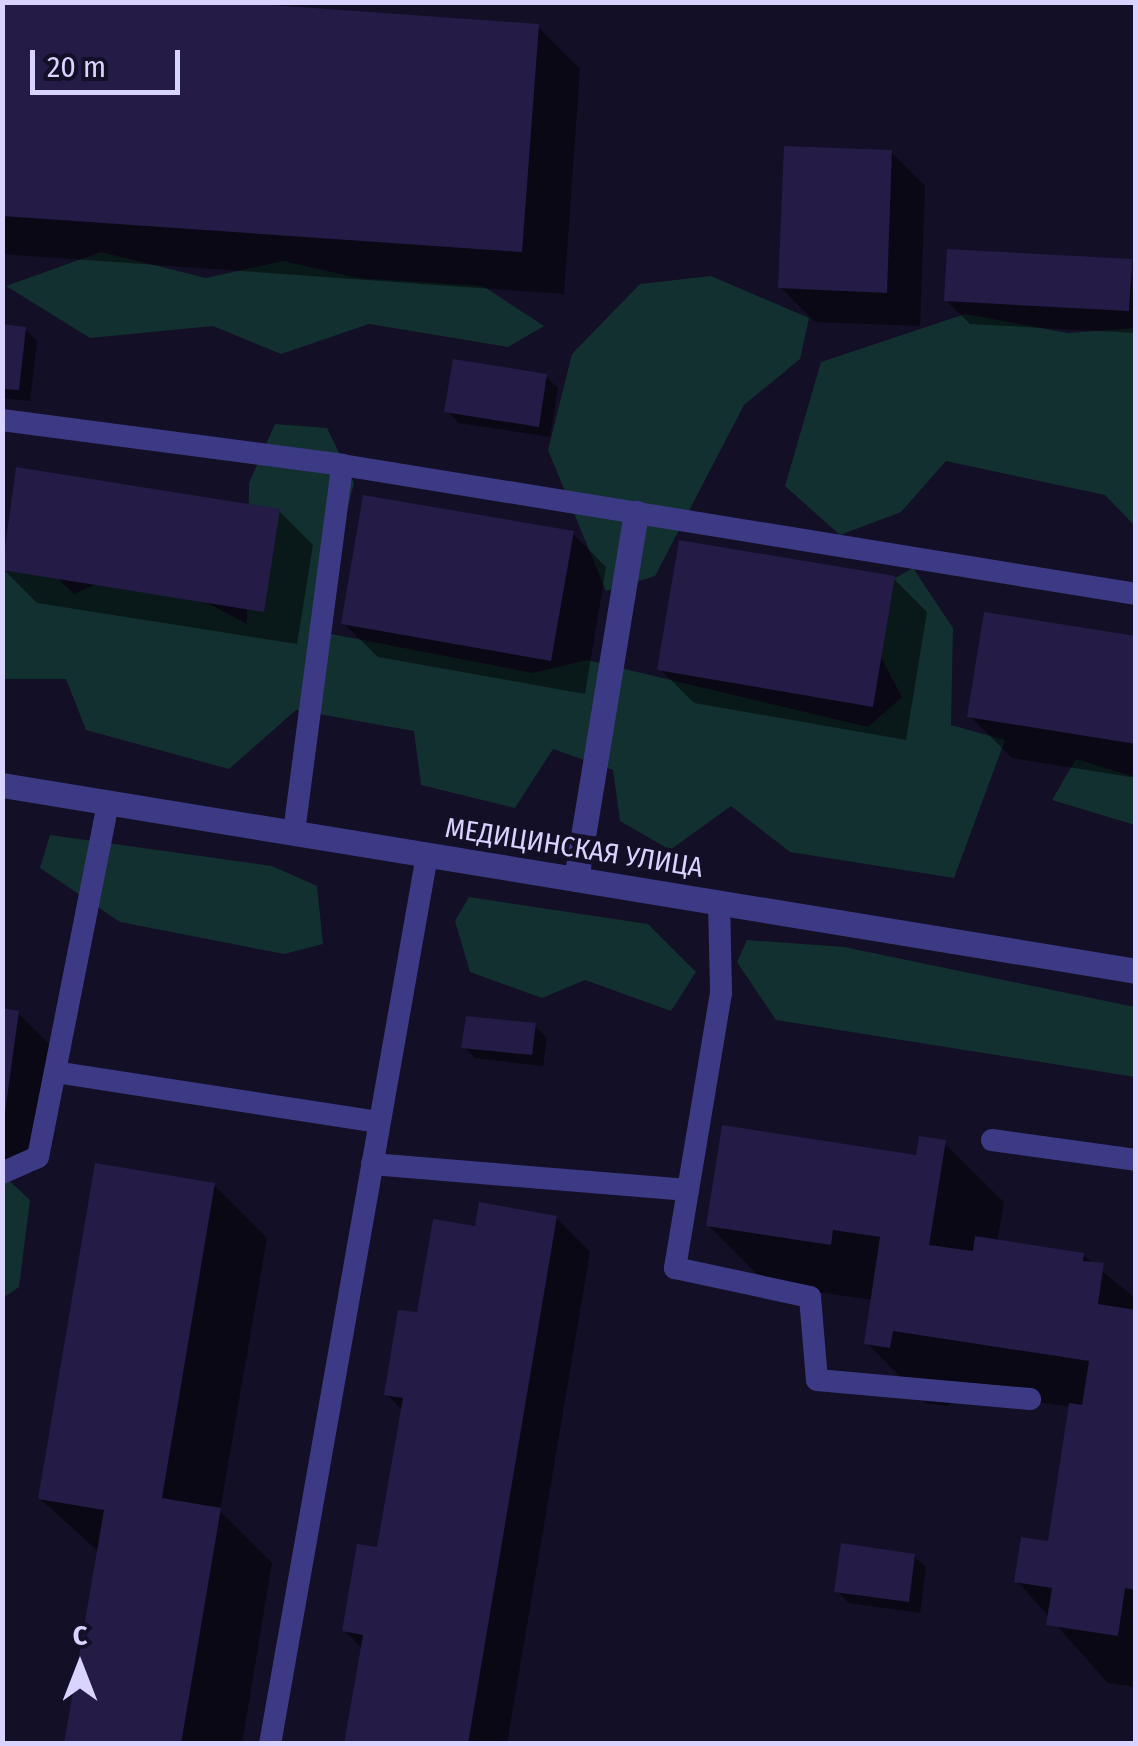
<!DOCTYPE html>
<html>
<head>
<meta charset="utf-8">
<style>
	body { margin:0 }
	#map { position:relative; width:1138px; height:1746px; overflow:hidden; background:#130f26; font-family:"Fira Sans Condensed",sans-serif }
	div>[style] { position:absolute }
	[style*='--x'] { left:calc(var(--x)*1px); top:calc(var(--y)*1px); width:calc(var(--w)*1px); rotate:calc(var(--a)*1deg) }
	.green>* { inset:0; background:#12302f }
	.shadow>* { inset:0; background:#0007 }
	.building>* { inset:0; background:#241b47 }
	.lane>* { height:22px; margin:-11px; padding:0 11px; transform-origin:11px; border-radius:11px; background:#3d3a85 }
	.street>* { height:25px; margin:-12.5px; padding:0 12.5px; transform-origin:12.5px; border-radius:12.5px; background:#3d3a85 }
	span { translate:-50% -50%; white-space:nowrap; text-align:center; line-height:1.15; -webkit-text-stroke:9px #130f26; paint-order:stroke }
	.street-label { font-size:28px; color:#d9d4ff }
	.frame { position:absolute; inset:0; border:5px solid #d9d4ff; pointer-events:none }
	.north { position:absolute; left:30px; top:1616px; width:100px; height:100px; -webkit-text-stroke:8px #130f26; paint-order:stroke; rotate:0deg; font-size:28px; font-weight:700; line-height:40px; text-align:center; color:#d9d4ff }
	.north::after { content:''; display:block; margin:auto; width:35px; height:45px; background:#d9d4ff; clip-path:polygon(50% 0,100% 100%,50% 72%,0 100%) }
	.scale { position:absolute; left:30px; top:50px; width:150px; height:45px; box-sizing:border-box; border:5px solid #d9d4ff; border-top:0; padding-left:12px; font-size:30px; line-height:35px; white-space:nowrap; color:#d9d4ff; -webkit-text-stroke:8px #130f26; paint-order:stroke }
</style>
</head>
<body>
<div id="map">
	<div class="green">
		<i style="clip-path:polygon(101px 252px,206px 278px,283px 261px,358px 278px,483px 286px,544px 326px,508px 347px,369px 324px,281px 354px,213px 326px,90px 338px,6px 286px)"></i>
		<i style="clip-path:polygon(711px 276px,809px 318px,800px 359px,744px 405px,655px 576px,606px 591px,548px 450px,572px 354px,640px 284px)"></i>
		<i style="clip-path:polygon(965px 314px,1068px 333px,1135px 328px,1135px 526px,1105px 495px,946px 461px,901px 512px,840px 535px,785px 486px,821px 362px)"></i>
		<i style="clip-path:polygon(275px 424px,327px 428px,354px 483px,316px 631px,533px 673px,587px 660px,868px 727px,902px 697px,852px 602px,913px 568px,953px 628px,951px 725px,1005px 740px,954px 878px,790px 852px,731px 806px,670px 850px,620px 821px,613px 770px,553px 749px,515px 808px,421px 785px,414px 731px,296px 710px,229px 769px,86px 730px,66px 679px,3px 679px,2px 562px,26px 548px,74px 594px,137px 566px,247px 624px,249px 483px)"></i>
		<i style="clip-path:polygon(1076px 759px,1135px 777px,1135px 825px,1052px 800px)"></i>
		<i style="clip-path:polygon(50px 835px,272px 866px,317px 886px,323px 944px,284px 954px,120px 922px,40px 868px)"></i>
		<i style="clip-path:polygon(469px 897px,648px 924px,696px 972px,671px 1011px,585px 980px,542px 998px,470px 972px,455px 921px)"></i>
		<i style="clip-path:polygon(747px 940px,844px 947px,1135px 1007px,1135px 1077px,776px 1020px,737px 962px)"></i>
		<i style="clip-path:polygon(2px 1174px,30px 1200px,19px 1287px,3px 1298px)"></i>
	</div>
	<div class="shadow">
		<i style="clip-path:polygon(2px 2px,538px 27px,580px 69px,564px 294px,2px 254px)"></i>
		<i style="clip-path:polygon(891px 152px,925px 186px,920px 326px,815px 322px,780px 287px)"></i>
		<i style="clip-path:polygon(1130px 262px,1136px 333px,970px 324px,946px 300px)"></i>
		<i style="clip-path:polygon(2px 326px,25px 329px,37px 341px,30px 401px,2px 398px)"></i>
		<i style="clip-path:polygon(546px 377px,558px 388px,550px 437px,459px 423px,447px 411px)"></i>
		<i style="clip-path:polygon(279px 511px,313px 545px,297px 644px,37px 603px,3px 569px)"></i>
		<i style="clip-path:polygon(572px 533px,606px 567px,585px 694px,378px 657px,343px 623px)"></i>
		<i style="clip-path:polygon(893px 578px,927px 612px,906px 740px,694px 703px,660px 669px)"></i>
		<i style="clip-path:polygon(1136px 639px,1136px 778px,1012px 758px,970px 716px)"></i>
		<i style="clip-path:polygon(2px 1011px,18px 1013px,52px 1047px,34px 1173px,2px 1168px)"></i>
		<i style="clip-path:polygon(535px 1026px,547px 1038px,543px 1066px,475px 1058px,464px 1047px)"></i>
		<i style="clip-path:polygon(944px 1143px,1004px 1202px,997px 1242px,1083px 1255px,1136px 1299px,1136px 1687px,1108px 1683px,1017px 1581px,1050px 1544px,1071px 1407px,951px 1389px,949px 1406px,926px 1403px,867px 1343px,873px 1300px,768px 1285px,709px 1226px,918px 1157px)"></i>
		<i style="clip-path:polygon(214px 1185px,267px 1238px,220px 1511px,272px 1563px,242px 1744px,67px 1744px,99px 1552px,40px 1499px)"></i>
		<i style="clip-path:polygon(556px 1218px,590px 1252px,507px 1744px,347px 1744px,363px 1649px,345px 1631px,380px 1550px,403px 1411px,387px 1394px,419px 1315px,477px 1228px)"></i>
		<i style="clip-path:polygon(914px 1556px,926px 1568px,920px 1613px,849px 1603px,837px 1591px)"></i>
	</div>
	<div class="building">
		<i style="clip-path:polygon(2px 2px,228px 2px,539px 24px,522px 252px,2px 216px)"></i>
		<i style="clip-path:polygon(784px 146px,892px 150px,887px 293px,778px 288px)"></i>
		<i style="clip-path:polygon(947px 249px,1132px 259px,1129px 311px,944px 301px)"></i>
		<i style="clip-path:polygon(2px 324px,26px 327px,19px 390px,2px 389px)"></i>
		<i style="clip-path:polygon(453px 359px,547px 374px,539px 427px,444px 412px)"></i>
		<i style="clip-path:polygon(16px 467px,280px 509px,264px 612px,2px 570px)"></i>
		<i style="clip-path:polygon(363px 495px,574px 531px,551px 661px,341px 624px)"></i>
		<i style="clip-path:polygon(679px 540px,895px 576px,873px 707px,657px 670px)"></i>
		<i style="clip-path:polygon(984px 612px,1136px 636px,1136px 744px,967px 717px)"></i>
		<i style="clip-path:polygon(2px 1008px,19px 1011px,5px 1112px,2px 1112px)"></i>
		<i style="clip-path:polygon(466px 1016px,536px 1023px,532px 1055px,461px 1048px)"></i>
		<i style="clip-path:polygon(722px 1125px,916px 1155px,919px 1136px,946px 1140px,929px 1245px,973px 1251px,975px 1236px,1084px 1253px,1083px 1261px,1104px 1263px,1098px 1304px,1136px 1310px,1136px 1590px,1125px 1588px,1118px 1636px,1046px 1625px,1052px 1588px,1014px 1582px,1021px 1537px,1048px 1541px,1069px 1403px,1082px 1405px,1089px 1361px,893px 1331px,890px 1348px,864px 1344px,880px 1237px,833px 1230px,831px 1245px,706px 1226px)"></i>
		<i style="clip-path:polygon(95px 1163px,215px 1183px,162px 1498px,221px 1508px,181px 1744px,64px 1744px,104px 1510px,38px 1499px)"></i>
		<i style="clip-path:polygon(479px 1202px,557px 1216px,468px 1744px,344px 1744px,363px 1635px,342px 1631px,357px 1544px,377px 1547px,403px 1398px,384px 1395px,398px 1310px,417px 1312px,433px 1219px,475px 1226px)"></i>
		<i style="clip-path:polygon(841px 1543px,915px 1554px,909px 1602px,834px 1592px)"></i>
	</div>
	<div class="lane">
		<i style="--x:2;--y:420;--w:343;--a:7.5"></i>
		<i style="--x:294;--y:832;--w:370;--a:-82.5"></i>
		<i style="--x:342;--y:465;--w:804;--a:9.23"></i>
		<i style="--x:719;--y:902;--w:91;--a:88.7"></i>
		<i style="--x:721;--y:993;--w:279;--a:99.5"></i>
		<i style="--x:675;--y:1268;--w:138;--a:12.1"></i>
		<i style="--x:810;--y:1297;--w:83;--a:85.2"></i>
		<i style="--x:817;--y:1380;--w:214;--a:5.1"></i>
		<i style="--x:55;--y:1072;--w:328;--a:8.8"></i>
		<i style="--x:992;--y:1140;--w:145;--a:7.9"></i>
		<i style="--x:372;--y:1164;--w:317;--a:4.7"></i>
		<i style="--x:2;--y:1173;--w:39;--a:-24"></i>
		<i style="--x:38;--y:1157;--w:361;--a:-78.8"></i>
		<i style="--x:270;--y:1744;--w:903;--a:-79.98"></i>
	</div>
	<div class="street">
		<i style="--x:2;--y:785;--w:1149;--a:9.31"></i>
		<i style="--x:576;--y:879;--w:371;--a:-80.7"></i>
	</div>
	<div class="street-label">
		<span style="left:574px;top:848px;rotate:9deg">МЕДИЦИНСКАЯ УЛИЦА</span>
	</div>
	<div class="frame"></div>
	<div class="north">С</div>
	<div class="scale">20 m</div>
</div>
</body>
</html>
